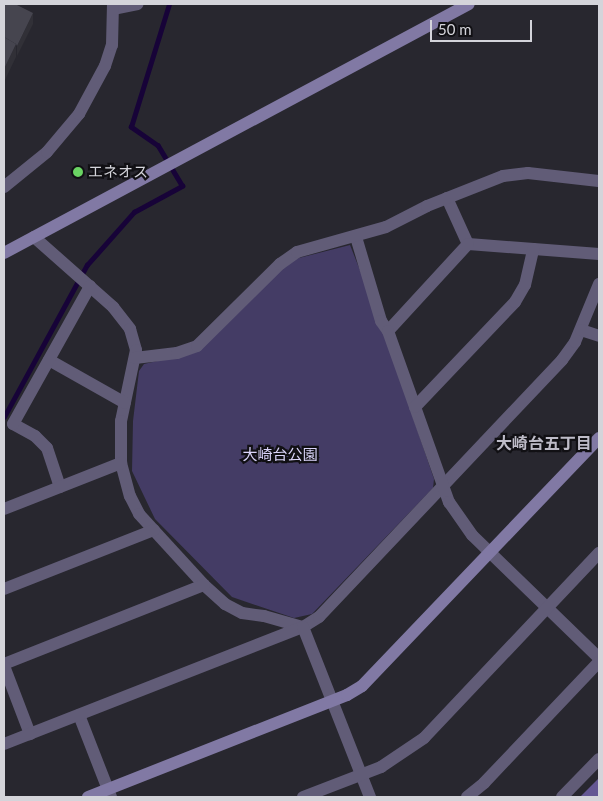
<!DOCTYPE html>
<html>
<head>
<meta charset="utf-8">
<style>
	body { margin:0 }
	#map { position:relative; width:603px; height:801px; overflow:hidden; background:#28272f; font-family:Lato,"Noto Sans JP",sans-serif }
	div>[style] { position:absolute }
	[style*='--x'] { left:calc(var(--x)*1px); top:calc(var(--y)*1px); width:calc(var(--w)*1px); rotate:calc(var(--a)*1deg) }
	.green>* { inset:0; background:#443c65 }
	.forest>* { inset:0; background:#645793 }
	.stream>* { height:4.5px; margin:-2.25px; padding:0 2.25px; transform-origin:2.25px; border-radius:2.25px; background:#170338 }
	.street>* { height:12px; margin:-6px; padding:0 6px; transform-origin:6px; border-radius:6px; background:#615c77 }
	.secondary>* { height:12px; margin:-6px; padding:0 6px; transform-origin:6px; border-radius:6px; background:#8179a4 }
	.shaded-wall>* { inset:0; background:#313037 }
	.building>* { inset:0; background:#46454f }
	.dots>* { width:14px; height:14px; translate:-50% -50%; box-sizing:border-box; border:2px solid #111014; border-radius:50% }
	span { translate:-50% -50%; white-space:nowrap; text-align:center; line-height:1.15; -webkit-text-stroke:4.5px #111014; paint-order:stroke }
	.poi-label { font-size:15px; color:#d4d4da }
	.left { translate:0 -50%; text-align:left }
	.park-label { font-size:15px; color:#dad4f9 }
	.neighbourhood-label { font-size:16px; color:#bebcc8; font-weight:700 }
	.frame { position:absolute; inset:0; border:5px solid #d4d4da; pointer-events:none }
	.scale { position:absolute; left:430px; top:20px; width:102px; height:22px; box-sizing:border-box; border:2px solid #d4d4da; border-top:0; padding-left:6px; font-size:15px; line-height:18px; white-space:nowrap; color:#d4d4da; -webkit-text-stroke:4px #111014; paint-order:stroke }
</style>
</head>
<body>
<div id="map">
	<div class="green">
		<i style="clip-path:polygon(350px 245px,381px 323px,434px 479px,433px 488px,312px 614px,294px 618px,232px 597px,155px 519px,132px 471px,133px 421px,139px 371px,144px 364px,175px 357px,295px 259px)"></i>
	</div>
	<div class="forest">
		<i style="clip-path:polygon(599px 778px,599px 797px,580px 797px)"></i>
	</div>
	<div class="stream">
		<i style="--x:4;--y:417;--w:173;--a:-61.4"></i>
		<i style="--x:87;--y:265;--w:71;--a:-48.4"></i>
		<i style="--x:134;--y:212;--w:55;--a:-28.4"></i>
		<i style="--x:182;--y:186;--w:47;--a:-121"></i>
		<i style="--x:158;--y:146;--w:33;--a:-145"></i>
		<i style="--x:131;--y:127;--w:129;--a:-72.8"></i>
	</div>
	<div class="street">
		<i style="--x:114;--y:9;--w:24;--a:-12"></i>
		<i style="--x:4;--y:187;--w:55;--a:-39.1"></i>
		<i style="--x:47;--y:152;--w:50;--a:-49.9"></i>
		<i style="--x:79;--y:114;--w:55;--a:-61.6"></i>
		<i style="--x:105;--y:66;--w:22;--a:-72"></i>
		<i style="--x:112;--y:45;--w:41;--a:-88.6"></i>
		<i style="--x:447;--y:198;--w:51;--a:65.5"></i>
		<i style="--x:34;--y:237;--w:106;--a:41.5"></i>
		<i style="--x:113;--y:307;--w:28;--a:52"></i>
		<i style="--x:130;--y:329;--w:22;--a:74"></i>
		<i style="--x:136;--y:350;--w:73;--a:101.9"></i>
		<i style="--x:121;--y:421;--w:42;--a:90"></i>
		<i style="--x:121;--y:463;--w:34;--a:75"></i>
		<i style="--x:130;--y:496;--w:20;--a:63"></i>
		<i style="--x:139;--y:514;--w:96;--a:47.5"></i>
		<i style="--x:204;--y:585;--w:28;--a:42"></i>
		<i style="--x:225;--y:604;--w:19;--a:28"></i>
		<i style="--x:242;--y:613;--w:22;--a:8"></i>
		<i style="--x:264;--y:616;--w:41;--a:15.8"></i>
		<i style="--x:303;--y:627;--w:19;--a:-32"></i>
		<i style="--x:319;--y:617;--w:354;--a:-46.6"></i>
		<i style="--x:562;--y:360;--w:22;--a:-54"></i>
		<i style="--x:575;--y:342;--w:63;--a:-67.5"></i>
		<i style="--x:356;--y:237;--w:88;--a:73.4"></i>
		<i style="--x:381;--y:321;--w:12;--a:55"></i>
		<i style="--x:599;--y:254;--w:131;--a:-175.6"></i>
		<i style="--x:468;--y:244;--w:118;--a:132.6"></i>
		<i style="--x:388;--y:331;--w:182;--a:70.4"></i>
		<i style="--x:449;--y:502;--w:40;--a:55.1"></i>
		<i style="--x:472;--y:535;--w:177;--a:44.1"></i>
		<i style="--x:581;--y:330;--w:19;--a:18"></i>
		<i style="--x:135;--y:358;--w:42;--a:-6.8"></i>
		<i style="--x:177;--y:353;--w:21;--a:-19"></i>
		<i style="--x:197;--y:346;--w:117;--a:-44.7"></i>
		<i style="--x:280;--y:264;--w:21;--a:-35"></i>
		<i style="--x:297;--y:252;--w:92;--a:-15.7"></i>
		<i style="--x:386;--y:227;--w:46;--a:-27.1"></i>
		<i style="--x:427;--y:206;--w:82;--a:-21.5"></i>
		<i style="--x:503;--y:176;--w:25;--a:-7"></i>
		<i style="--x:528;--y:173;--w:71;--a:6.4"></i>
		<i style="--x:49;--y:360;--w:87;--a:29.5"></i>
		<i style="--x:415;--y:407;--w:145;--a:-46.4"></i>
		<i style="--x:515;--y:302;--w:20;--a:-60"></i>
		<i style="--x:525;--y:285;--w:37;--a:-77"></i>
		<i style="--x:60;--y:487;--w:41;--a:-108.4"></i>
		<i style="--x:47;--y:448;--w:17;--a:-135"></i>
		<i style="--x:35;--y:436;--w:25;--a:-151"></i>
		<i style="--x:13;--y:424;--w:158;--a:-60.8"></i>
		<i style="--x:4;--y:509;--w:126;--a:-21.5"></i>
		<i style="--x:4;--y:589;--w:161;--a:-21.5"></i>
		<i style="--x:4;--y:664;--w:215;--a:-21.6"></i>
		<i style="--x:4;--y:666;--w:73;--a:69.1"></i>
		<i style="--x:79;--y:715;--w:88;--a:68.7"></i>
		<i style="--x:4;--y:744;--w:321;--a:-21.4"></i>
		<i style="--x:303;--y:627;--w:183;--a:68.5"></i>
		<i style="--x:303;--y:797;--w:84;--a:-21"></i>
		<i style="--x:381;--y:767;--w:52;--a:-34"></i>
		<i style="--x:424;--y:738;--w:255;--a:-46.6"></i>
		<i style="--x:467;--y:797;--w:22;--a:-39"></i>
		<i style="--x:484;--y:783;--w:167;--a:-46.5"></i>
		<i style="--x:562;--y:797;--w:53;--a:-45.8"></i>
	</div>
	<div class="secondary">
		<i style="--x:4;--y:253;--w:527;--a:-28.17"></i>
		<i style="--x:88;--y:797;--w:278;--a:-21.5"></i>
		<i style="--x:347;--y:695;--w:17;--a:-31"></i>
		<i style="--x:362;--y:686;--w:343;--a:-46.3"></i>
	</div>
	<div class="shaded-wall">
		<i style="clip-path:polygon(33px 13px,33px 24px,17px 56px,17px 46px)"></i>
		<i style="clip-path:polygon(16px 44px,16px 57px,4px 82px,4px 69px)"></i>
	</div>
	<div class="building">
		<i style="clip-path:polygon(4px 4px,15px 4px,33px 13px,17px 46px,16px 44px,4px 37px)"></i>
		<i style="clip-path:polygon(4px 37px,16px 44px,4px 69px)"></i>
	</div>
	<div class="dots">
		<i style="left:78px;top:172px;background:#6ad363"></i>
	</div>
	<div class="poi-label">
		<span class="left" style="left:88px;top:172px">エネオス</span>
	</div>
	<div class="park-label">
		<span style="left:280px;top:455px">大崎台公園</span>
	</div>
	<div class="neighbourhood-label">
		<span style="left:544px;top:443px">大崎台五丁目</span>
	</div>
	<div class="frame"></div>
	<div class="scale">50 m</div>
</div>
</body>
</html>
